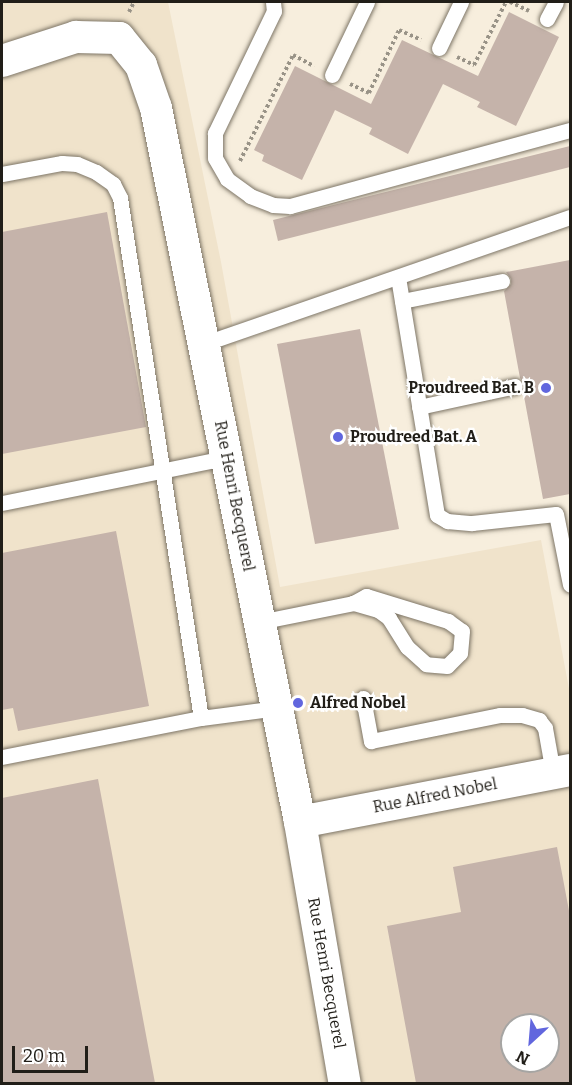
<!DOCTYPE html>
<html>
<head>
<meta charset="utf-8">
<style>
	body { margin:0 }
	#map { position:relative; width:572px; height:1085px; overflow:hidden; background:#f7eedd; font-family:Bitter,serif }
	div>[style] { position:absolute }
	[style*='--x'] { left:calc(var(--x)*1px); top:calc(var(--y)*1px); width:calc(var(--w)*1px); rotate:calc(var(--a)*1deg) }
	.built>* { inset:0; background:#f0e3cb }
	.building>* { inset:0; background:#c5b3aa }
	.path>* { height:4px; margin-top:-2px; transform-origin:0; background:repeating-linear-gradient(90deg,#999387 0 3px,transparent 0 6px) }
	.roads { filter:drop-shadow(0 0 2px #7d7566) drop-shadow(0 0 2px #7d7566) }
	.service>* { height:15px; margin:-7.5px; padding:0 7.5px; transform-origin:7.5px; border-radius:7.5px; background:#fff }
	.minor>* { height:32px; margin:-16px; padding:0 16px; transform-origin:16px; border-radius:16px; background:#fff }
	.dots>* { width:16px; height:16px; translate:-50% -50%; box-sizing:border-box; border:3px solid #fff; border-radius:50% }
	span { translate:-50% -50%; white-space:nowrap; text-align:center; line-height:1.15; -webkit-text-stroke:4.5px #fff; paint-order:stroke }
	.poi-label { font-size:16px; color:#211e18; font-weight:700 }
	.right { translate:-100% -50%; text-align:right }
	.left { translate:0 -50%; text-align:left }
	.street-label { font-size:16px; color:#211e18 }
	.frame { position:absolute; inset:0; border:3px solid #211e18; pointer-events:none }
	.north { position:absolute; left:500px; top:1013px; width:60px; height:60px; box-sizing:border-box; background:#fff; border:2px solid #a6a5a3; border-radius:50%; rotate:206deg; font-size:16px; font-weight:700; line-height:24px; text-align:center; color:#211e18 }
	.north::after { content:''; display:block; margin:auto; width:21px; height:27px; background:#6166de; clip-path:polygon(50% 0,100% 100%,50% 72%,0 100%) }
	.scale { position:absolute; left:12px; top:1046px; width:76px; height:27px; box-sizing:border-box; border:3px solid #211e18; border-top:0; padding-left:8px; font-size:18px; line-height:21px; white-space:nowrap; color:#211e18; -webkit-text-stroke:4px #fff; paint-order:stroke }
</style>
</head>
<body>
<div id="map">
	<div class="built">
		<i style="clip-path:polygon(evenodd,2px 2px,168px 2px,221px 262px,280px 587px,541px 540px,570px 694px,570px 1083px,2px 1084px,2px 2px,512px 1025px,548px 1025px,548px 1061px,512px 1061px,512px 1025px)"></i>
	</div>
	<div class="building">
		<i style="clip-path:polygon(509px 12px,559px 37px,516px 126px,477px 107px,480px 102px,443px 84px,408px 154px,369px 134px,372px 128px,335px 110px,302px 180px,262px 161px,264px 155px,254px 150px,295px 66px,371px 104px,402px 40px,478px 76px)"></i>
		<i style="clip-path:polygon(570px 146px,570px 167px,278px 241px,273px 220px)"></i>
		<i style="clip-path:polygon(107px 212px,146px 427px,2px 454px,2px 232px)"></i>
		<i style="clip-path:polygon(570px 260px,570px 494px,543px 499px,523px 391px,525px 384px,520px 378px,504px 291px,511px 284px,511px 279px,506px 272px)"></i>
		<i style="clip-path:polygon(360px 329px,399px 529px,315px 544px,277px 344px)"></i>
		<i style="clip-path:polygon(116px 531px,149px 706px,18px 731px,13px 708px,2px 710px,2px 553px)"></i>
		<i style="clip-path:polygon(98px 779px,155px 1083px,2px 1083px,2px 798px)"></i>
		<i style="clip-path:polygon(evenodd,557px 847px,570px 916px,570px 1083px,416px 1083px,387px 926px,461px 912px,453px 867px,557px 847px,512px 1025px,548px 1025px,548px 1061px,512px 1061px,512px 1025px)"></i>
	</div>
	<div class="path">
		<i style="--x:510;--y:2;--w:21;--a:25"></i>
		<i style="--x:129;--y:12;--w:11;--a:-63"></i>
		<i style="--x:457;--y:57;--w:19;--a:25"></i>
		<i style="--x:474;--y:65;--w:71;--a:-63.1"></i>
		<i style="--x:350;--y:84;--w:21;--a:25"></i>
		<i style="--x:369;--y:93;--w:70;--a:-64.5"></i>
		<i style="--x:399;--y:30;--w:24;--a:24"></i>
		<i style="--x:240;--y:161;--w:119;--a:-63.4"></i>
		<i style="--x:293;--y:55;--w:24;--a:28"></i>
	</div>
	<div class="roads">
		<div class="service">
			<i style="--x:273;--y:2;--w:9;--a:84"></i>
			<i style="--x:274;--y:11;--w:136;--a:115.8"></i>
			<i style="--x:215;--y:133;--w:25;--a:90"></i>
			<i style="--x:215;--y:158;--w:24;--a:60"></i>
			<i style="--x:227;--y:179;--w:29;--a:36"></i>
			<i style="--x:250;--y:196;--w:25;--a:21"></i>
			<i style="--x:273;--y:205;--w:17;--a:3"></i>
			<i style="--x:290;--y:206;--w:290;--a:-15.2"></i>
			<i style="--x:547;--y:19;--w:19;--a:-62"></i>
			<i style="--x:439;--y:48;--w:51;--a:-64.4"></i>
			<i style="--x:332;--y:75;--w:81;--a:-64.4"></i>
			<i style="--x:2;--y:174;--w:61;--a:-10.4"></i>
			<i style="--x:62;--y:163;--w:15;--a:4"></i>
			<i style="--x:77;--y:164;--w:21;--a:23"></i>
			<i style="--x:96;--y:172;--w:21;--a:35"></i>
			<i style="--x:113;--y:184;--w:16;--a:63"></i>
			<i style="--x:120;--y:198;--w:526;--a:81.15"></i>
			<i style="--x:201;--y:718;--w:77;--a:-7.5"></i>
			<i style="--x:398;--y:277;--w:241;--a:80.7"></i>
			<i style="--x:437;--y:515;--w:12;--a:31"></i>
			<i style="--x:447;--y:521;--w:25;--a:5"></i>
			<i style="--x:472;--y:523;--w:84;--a:-6.1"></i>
			<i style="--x:556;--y:514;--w:72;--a:78.8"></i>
			<i style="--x:402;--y:301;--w:102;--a:-11.3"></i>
			<i style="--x:203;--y:344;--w:388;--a:-19.1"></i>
			<i style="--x:419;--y:407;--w:98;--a:-12.3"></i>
			<i style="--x:2;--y:503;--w:228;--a:-11.4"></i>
			<i style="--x:259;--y:622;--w:96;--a:-11.4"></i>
			<i style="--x:353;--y:603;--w:15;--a:-28"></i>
			<i style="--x:366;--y:596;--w:86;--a:17"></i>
			<i style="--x:448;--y:621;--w:17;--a:36"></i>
			<i style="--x:462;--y:631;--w:22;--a:95"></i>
			<i style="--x:460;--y:653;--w:18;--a:135"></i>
			<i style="--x:447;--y:666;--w:21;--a:-175"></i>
			<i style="--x:426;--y:664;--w:25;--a:-138"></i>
			<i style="--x:407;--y:647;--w:34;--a:-122"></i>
			<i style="--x:389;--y:618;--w:14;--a:-144"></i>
			<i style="--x:378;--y:610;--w:26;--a:-164"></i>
			<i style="--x:363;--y:698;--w:44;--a:79.5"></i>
			<i style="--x:371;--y:741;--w:132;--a:-11.4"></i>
			<i style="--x:500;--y:715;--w:22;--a:0"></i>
			<i style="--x:522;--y:715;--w:18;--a:16"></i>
			<i style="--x:539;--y:720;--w:10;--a:53"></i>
			<i style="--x:545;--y:728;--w:46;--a:79.9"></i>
			<i style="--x:2;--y:757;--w:203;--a:-11.1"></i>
		</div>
		<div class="minor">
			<i style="--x:2;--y:61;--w:78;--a:-18"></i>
			<i style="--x:76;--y:37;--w:43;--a:1.3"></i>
			<i style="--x:119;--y:38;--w:35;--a:51"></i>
			<i style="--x:141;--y:65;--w:46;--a:70.8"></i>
			<i style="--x:156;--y:108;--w:728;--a:78.6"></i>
			<i style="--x:300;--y:822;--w:266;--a:80.3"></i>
			<i style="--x:300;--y:822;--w:275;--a:-10.9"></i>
		</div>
	</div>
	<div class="dots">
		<i style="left:546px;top:388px;background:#6166de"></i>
		<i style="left:338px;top:437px;background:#6166de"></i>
		<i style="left:298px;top:703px;background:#6166de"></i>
	</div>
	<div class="poi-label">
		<span class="right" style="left:534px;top:388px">Proudreed Bat. B</span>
		<span class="left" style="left:350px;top:437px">Proudreed Bat. A</span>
		<span class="left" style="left:310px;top:703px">Alfred Nobel</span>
	</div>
	<div class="street-label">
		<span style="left:234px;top:496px;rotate:79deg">Rue Henri Becquerel</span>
		<span style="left:435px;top:796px;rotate:-11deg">Rue Alfred Nobel</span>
		<span style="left:326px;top:973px;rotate:80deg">Rue Henri Becquerel</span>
	</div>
	<div class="frame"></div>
	<div class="north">N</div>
	<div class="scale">20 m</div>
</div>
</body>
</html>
